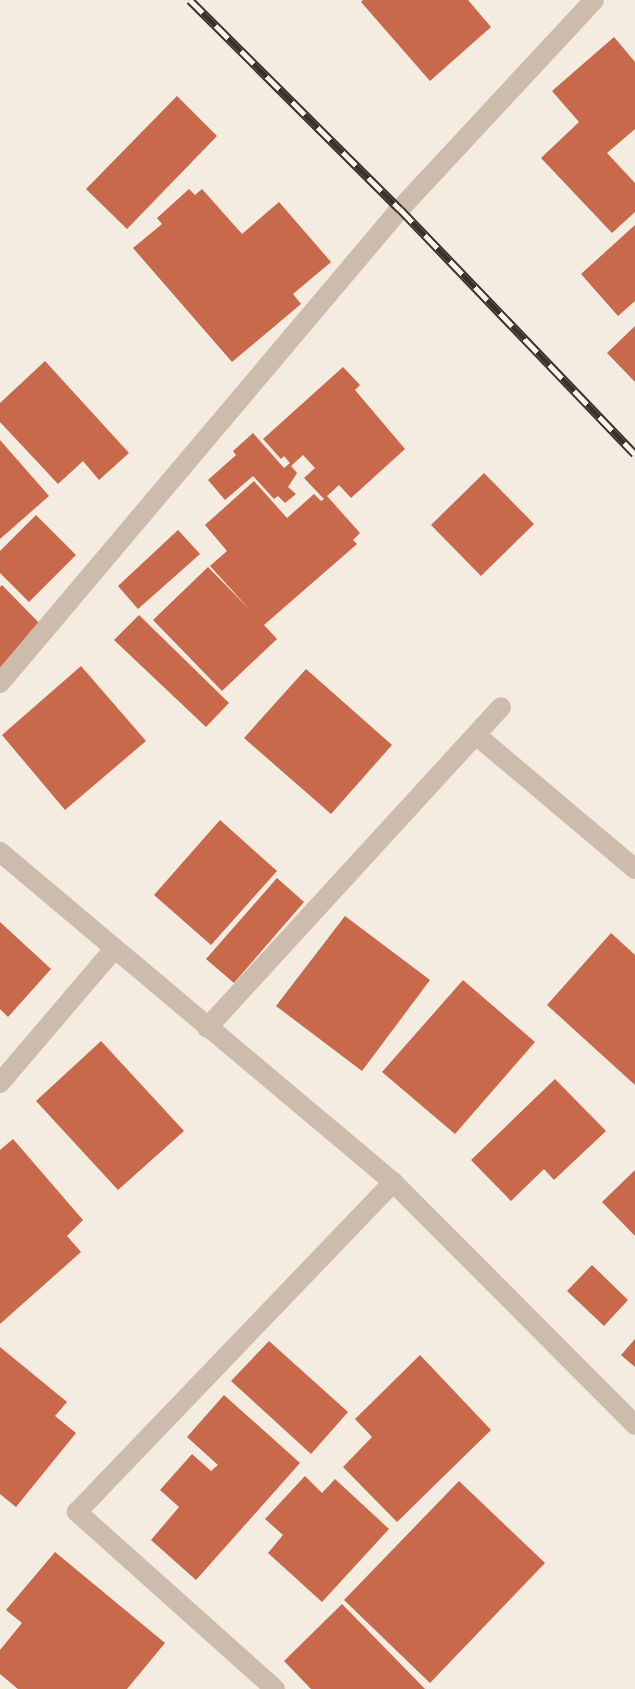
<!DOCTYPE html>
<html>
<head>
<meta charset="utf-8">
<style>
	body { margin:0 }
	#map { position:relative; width:635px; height:1689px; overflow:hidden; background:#f4ebe1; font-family:"DejaVu Sans",sans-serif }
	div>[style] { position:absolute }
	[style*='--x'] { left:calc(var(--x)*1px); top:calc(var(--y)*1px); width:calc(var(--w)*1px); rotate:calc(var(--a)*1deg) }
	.building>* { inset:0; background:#c8694b }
	.street>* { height:20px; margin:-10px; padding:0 10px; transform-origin:10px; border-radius:10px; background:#cdbbac }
	.rail>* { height:9px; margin-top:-4.5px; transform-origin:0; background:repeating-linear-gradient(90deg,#fbf5ee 0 18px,#3b302b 0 36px); box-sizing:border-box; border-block:2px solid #3b302b }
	span { translate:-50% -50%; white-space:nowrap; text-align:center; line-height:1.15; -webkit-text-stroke:6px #fbf5ee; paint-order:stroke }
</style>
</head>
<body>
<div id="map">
	<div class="building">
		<i style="clip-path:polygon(363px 0,468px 0,491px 27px,430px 81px,361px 2px)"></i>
		<i style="clip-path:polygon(614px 37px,635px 62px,635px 129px,607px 153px,635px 183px,635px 212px,612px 233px,541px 158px,579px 122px,552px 91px)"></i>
		<i style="clip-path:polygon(177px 96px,217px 136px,127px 229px,86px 189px)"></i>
		<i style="clip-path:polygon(189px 189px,195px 195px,202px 189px,242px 234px,279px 202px,331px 262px,293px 294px,301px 304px,232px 362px,133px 248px,162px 224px,157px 218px)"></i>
		<i style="clip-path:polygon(635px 225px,635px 301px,618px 316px,581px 274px)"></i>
		<i style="clip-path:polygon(635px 326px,635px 382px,607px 353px)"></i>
		<i style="clip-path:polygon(45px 361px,129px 453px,99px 480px,83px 461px,58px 484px,0 422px,0 403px)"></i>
		<i style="clip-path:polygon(343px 367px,360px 385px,355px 390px,405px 449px,351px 498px,339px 485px,327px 496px,360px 533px,353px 540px,357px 544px,264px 625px,277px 639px,222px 691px,153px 620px,208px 567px,250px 610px,210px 566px,227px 551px,205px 525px,254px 481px,287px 518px,314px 494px,321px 501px,324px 499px,304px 478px,315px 468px,303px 455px,291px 466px,297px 473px,288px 487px,296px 494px,285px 503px,278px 496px,274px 499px,253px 476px,225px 500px,208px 480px,236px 455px,233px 451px,253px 433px,284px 468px,290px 463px,284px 456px,281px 459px,263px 439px)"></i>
		<i style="clip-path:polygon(0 440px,49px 496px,0 539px)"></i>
		<i style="clip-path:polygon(484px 473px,534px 524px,481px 576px,431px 525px)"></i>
		<i style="clip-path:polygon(36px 515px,76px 555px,29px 602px,0 573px,0 551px)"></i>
		<i style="clip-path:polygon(178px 530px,200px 554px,138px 609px,118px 586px)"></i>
		<i style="clip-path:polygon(2px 585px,42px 626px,0 668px,0 587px)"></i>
		<i style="clip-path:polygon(139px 615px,229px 703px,206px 727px,114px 640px)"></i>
		<i style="clip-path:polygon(81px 666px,146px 741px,65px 810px,2px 735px)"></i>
		<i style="clip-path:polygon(306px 669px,392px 745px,331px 814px,244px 738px)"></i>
		<i style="clip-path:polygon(220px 820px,277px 871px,211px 945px,154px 895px)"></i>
		<i style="clip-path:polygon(277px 878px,304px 902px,234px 983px,206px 959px)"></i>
		<i style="clip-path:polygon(345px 916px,430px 980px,362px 1071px,276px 1006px)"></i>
		<i style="clip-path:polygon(0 922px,51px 969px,8px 1017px,0 1009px)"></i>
		<i style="clip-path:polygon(611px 933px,635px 955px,635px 1085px,547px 1005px)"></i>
		<i style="clip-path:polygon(463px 980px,535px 1042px,455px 1134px,382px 1072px)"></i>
		<i style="clip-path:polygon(101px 1041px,184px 1131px,118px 1190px,36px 1101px)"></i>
		<i style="clip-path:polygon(555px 1079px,606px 1131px,554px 1180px,544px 1169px,511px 1201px,471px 1160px)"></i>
		<i style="clip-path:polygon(13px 1139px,83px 1220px,67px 1236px,81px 1252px,0 1324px,0 1150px)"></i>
		<i style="clip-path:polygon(635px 1170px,635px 1236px,602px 1202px)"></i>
		<i style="clip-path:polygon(592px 1265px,628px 1300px,604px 1326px,567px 1291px)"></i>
		<i style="clip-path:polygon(635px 1339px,635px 1367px,621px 1355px)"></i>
		<i style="clip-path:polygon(269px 1341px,348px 1412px,311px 1454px,231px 1381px)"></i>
		<i style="clip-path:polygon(0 1347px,67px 1402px,55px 1416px,76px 1433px,16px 1507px,0 1494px)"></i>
		<i style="clip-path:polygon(420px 1355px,491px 1430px,397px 1522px,343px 1467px,372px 1437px,355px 1419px)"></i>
		<i style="clip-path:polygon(224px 1395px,300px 1463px,196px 1580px,151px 1540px,179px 1507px,160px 1490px,192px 1454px,211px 1471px,218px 1465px,187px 1437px)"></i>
		<i style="clip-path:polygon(305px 1476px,322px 1493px,335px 1479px,389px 1529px,322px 1602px,268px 1553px,283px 1535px,265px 1519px)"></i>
		<i style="clip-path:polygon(459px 1481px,545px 1563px,430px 1683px,344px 1600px)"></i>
		<i style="clip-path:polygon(55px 1552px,165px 1643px,127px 1689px,18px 1689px,0 1674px,0 1650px,22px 1623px,6px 1610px)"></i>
		<i style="clip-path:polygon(342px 1604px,425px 1689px,311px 1689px,284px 1661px)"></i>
	</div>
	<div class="street">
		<i style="--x:0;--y:683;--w:620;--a:-49.84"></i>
		<i style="--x:400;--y:209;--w:285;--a:-47.1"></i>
		<i style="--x:476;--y:735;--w:208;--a:40.1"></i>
		<i style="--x:0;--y:852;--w:513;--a:40.02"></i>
		<i style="--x:393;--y:1182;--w:343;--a:45.1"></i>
		<i style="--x:207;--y:1028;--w:435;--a:-47.5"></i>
		<i style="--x:0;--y:1083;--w:175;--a:-49.6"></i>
		<i style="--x:275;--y:1689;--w:266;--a:-138.2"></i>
		<i style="--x:77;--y:1512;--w:457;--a:-46.2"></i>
	</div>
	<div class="rail">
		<i style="--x:190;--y:0;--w:296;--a:44.9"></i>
		<i style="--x:400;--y:209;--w:339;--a:46.2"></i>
	</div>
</div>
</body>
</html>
